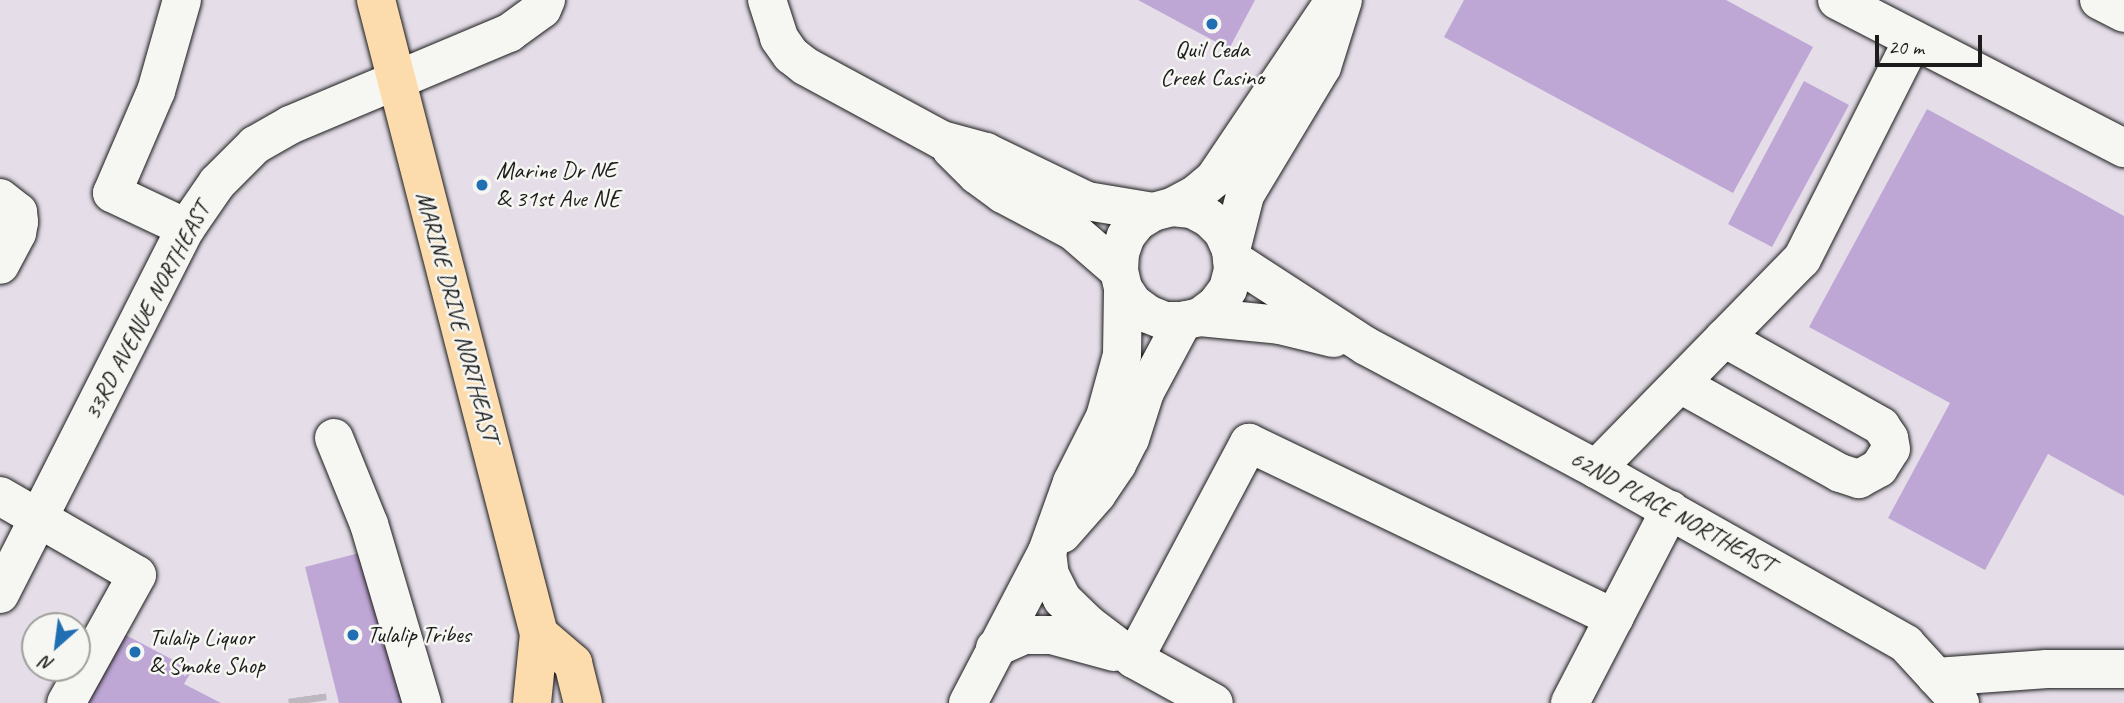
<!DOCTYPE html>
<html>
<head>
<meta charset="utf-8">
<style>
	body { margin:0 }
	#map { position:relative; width:2124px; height:703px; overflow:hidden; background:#e5dee9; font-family:Caveat,sans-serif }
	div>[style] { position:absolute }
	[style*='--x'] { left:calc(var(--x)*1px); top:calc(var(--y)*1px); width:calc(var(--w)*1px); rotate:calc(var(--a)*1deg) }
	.building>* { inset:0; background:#bea7d5 }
	.minor-tunnel>* { height:38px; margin-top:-19px; transform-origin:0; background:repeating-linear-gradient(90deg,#bdb7c0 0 38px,transparent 0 57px) }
	.roads { filter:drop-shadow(0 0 2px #1c1c1c) drop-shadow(0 0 2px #1c1c1c) }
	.minor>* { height:38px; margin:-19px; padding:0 19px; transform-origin:19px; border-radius:19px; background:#f6f6f2 }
	.major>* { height:38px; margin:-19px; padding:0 19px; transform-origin:19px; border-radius:19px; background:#fcdcac }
	.dots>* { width:19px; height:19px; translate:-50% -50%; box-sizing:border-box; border:4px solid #f6f6f2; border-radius:50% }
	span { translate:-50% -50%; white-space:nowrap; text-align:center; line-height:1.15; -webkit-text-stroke:5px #f6f6f2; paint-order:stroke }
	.poi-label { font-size:24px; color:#1c1c1c }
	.left { translate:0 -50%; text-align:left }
	.street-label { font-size:24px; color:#1c1c1c }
	.north { position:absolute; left:21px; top:612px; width:70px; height:70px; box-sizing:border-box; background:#f6f6f2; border:2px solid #9f9f9c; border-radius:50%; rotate:208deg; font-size:19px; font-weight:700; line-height:28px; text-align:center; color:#1c1c1c }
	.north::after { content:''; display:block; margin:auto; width:24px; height:32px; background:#1f6fb2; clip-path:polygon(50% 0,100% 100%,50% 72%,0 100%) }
	.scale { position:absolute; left:1875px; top:35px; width:107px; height:32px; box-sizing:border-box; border:4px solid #1c1c1c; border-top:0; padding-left:9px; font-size:21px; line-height:24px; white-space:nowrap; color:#1c1c1c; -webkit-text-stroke:5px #f6f6f2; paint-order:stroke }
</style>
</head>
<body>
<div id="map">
	<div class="building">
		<i style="clip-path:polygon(1138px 0,1255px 0,1229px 49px)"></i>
		<i style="clip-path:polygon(1464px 0,1726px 0,1813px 47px,1733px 193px,1444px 37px)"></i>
		<i style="clip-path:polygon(1804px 81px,1849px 105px,1772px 247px,1728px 224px)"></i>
		<i style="clip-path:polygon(1927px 109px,2124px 216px,2124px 496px,2048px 454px,1985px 570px,1888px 518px,1950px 403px,1809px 327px)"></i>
		<i style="clip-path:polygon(363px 552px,402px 703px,339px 703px,305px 567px)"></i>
		<i style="clip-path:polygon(122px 633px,192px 670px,184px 684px,221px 703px,85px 703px)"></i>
	</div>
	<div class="minor-tunnel">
		<i style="--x:307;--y:696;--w:7;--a:82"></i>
	</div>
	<div class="roads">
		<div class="minor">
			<i style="--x:182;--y:0;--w:95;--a:105.9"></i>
			<i style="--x:156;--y:91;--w:111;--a:113.3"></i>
			<i style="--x:112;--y:193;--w:82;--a:25.3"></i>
			<i style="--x:767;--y:0;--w:40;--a:72"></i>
			<i style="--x:779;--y:38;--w:21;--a:55"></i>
			<i style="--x:791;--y:55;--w:18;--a:38"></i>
			<i style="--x:805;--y:66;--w:156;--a:28.4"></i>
			<i style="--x:942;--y:140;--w:46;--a:15.3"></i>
			<i style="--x:986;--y:152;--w:112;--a:25.9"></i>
			<i style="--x:1087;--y:201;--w:67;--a:9.5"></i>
			<i style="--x:1153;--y:212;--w:20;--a:-15"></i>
			<i style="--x:1172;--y:207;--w:20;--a:6"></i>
			<i style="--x:1192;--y:209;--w:19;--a:28"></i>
			<i style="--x:1209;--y:218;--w:20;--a:45"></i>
			<i style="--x:1223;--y:232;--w:20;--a:66"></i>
			<i style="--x:1231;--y:250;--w:20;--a:84"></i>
			<i style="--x:1233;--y:270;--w:20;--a:105"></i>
			<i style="--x:1228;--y:289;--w:20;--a:127"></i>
			<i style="--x:1216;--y:305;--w:20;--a:143"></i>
			<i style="--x:1200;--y:317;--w:17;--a:167"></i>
			<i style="--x:1183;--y:321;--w:18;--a:180"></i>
			<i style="--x:1165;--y:321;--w:18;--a:-158"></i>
			<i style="--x:1148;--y:314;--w:19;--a:-144"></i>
			<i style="--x:1133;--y:303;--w:18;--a:-124"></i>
			<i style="--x:1123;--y:288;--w:17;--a:-103"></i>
			<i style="--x:1119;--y:271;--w:18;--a:-87"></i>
			<i style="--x:1120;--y:253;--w:18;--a:-71"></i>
			<i style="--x:1126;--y:236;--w:18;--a:-52"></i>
			<i style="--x:1137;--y:222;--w:19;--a:-32"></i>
			<i style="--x:1837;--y:0;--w:323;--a:27.3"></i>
			<i style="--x:2099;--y:0;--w:28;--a:27"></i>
			<i style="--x:951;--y:149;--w:37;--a:45"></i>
			<i style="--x:977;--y:175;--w:32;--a:36"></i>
			<i style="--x:1003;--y:194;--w:79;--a:27.9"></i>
			<i style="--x:1073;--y:231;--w:61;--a:41"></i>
			<i style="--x:0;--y:198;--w:23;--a:38"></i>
			<i style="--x:18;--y:212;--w:10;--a:84"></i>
			<i style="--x:19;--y:222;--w:11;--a:100"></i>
			<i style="--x:17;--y:233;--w:36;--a:118"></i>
			<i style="--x:1172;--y:207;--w:27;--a:-28"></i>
			<i style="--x:1196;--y:194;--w:23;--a:-40"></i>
			<i style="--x:1214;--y:179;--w:207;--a:-56"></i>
			<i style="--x:1231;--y:250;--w:57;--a:-75.7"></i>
			<i style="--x:1245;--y:195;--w:149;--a:-59"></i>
			<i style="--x:1322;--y:67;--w:70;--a:-72.6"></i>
			<i style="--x:1232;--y:259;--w:160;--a:33"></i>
			<i style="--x:1366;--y:346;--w:261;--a:28.1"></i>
			<i style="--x:1596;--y:469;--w:356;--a:29.4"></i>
			<i style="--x:1906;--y:644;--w:80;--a:47.5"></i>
			<i style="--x:1200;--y:317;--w:80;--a:5.7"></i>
			<i style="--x:1280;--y:325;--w:55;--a:13.8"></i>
			<i style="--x:1680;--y:384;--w:183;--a:29.1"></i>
			<i style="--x:1840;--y:473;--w:20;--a:18"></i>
			<i style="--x:1859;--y:479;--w:23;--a:-29"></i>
			<i style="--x:1879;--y:468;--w:22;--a:-58"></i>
			<i style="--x:1891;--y:449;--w:11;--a:-100"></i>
			<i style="--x:1889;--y:438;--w:14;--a:-124"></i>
			<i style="--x:1881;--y:426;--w:180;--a:-150.7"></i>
			<i style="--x:334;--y:438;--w:93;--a:67.9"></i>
			<i style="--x:369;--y:524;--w:187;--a:73.5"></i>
			<i style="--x:1596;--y:469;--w:294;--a:-45.6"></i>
			<i style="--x:1802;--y:259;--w:246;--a:-63.2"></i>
			<i style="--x:0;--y:496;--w:158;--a:30"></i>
			<i style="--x:137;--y:575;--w:146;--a:119"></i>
			<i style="--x:1062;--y:534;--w:53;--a:-48.8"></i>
			<i style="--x:1097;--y:494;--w:36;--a:-56"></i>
			<i style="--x:1117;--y:464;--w:28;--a:-63"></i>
			<i style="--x:1130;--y:439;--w:49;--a:-72.3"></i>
			<i style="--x:1145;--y:392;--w:81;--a:-61.8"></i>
			<i style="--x:1047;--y:552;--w:23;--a:83"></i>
			<i style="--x:1050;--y:575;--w:27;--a:63"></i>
			<i style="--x:1062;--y:599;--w:36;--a:44"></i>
			<i style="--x:1088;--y:624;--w:58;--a:37.3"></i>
			<i style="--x:1134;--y:659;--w:91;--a:28.8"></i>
			<i style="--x:0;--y:594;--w:411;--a:-63.1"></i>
			<i style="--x:186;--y:228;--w:55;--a:-55.4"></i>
			<i style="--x:217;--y:183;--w:54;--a:-45"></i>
			<i style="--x:255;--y:145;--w:40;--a:-29.7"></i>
			<i style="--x:290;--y:125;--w:238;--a:-22.8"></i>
			<i style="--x:509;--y:33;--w:41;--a:-36"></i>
			<i style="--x:542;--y:9;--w:10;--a:-66"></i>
			<i style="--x:1614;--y:618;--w:122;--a:-62.6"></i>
			<i style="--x:995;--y:648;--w:32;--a:-24"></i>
			<i style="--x:1024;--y:635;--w:27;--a:0"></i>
			<i style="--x:1051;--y:635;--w:65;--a:15.1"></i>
			<i style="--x:1134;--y:659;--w:245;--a:-62"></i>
			<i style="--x:1249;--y:443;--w:405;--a:25.6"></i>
			<i style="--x:1614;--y:618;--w:96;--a:117.4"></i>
			<i style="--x:1936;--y:677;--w:111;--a:-4.1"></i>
			<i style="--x:2047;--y:669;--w:77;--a:0"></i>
			<i style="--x:968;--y:703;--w:170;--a:-62.4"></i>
			<i style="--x:1047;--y:552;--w:74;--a:-70.3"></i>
			<i style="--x:1072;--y:482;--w:73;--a:-63.1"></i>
			<i style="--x:1105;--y:417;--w:64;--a:-74.7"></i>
			<i style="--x:1122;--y:355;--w:67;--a:-89.1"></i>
		</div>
		<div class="major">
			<i style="--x:376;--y:0;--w:655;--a:75.58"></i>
			<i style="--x:539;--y:634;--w:69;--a:95.8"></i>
			<i style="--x:539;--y:634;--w:45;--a:40.5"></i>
			<i style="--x:573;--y:663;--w:41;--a:76"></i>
		</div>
	</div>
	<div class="dots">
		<i style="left:1212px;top:24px;background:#1f6fb2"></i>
		<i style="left:482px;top:185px;background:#1f6fb2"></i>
		<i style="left:353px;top:635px;background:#1f6fb2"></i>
		<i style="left:135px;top:652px;background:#1f6fb2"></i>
	</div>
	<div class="poi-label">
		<span style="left:1212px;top:64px">Quil Ceda<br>Creek Casino</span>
		<span class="left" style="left:496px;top:185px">Marine Dr NE<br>&amp; 31st Ave NE</span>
		<span class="left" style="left:367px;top:635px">Tulalip Tribes</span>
		<span class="left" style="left:149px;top:652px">Tulalip Liquor<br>&amp; Smoke Shop</span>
	</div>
	<div class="street-label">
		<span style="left:147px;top:311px;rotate:-62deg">33RD AVENUE NORTHEAST</span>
		<span style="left:457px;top:317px;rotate:75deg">MARINE DRIVE NORTHEAST</span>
		<span style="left:1672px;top:512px;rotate:29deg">62ND PLACE NORTHEAST</span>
	</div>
	<div class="north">N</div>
	<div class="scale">20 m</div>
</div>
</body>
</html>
